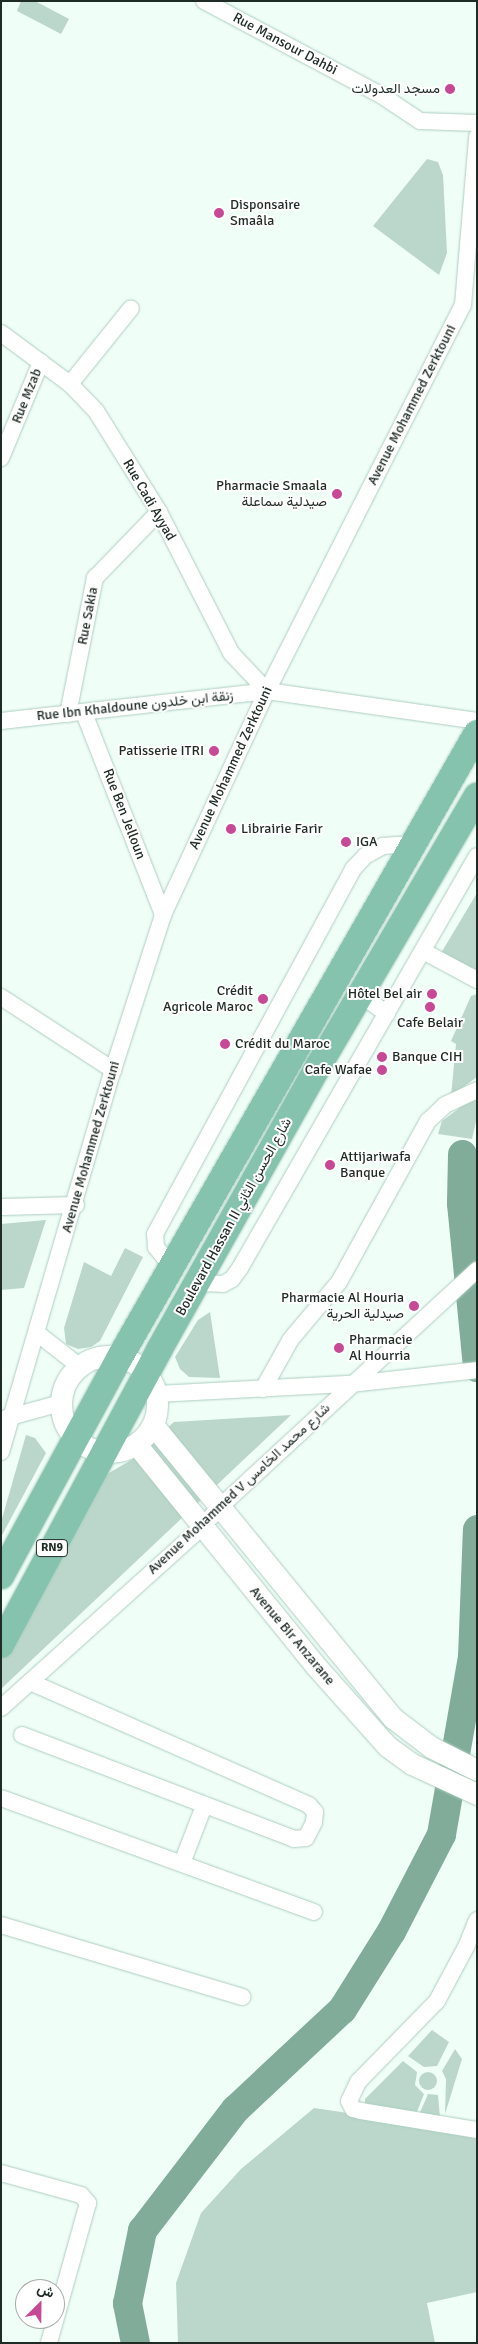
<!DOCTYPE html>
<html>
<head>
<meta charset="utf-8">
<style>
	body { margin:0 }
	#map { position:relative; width:478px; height:2344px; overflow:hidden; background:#f0fef8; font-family:Signika,Vazirmatn,sans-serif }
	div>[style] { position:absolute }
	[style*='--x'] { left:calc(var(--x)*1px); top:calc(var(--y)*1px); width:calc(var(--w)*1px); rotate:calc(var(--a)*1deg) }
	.green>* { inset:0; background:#bbd7cb }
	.round { border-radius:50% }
	.river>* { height:29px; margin:-14.5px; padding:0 14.5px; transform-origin:14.5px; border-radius:14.5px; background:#81ac9a }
	.roads { filter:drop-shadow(0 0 1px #adcec0) drop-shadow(0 0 1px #adcec0) }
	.minor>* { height:16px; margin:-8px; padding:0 8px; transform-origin:8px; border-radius:8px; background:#fff }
	.tertiary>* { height:21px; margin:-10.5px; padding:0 10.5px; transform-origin:10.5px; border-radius:10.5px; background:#fff }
	.tertiary>.ring { margin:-10.5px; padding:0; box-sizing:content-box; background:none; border:21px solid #fff; border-radius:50% }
	.primary>* { height:26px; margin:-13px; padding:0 13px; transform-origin:13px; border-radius:13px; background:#85c3ae }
	.dots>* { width:14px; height:14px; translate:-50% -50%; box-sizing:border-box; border:2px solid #fff; border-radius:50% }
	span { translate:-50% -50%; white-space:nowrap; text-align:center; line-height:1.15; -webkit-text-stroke:4px #fff; paint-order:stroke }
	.shield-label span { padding:1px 4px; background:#fff; border:1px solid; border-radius:4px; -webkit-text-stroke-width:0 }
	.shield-label { font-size:12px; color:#1f2c26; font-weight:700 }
	.street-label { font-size:14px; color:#1f2c26 }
	.poi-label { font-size:14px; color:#1f2c26 }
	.right { translate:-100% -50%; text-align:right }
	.left { translate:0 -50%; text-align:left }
	.frame { position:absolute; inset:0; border:2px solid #1f2c26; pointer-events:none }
	.north { position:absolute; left:15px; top:2279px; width:50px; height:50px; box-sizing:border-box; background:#fff; border:1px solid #a5aba8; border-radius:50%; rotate:23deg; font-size:14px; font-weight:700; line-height:20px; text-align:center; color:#1f2c26 }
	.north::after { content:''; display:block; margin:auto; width:18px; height:22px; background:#c74895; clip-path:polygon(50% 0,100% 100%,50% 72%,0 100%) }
</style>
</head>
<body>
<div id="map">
	<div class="green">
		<i style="clip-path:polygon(21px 1px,35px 1px,69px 19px,61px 34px,17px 11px)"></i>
		<i style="clip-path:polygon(427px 159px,438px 162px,443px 175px,447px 253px,439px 275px,373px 226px)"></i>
		<i style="clip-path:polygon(477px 893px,477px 970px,441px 953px)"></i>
		<i style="clip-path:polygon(477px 994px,477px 1077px,451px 1096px,456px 1044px,451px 1041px,471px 996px)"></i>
		<i style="clip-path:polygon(477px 1095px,477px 1117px,472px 1139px,438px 1134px,442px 1121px)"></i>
		<i style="clip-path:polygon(46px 1220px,24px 1288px,1px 1290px,1px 1224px)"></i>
		<i style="clip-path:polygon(125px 1248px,143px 1257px,100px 1341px,91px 1347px,78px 1349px,66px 1344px,64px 1328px,84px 1262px,111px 1276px)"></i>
		<i style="clip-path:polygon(210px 1312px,220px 1378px,189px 1377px,180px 1369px,175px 1357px,198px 1320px)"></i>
		<i style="clip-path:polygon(291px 1415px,1px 1689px,1px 1652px,95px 1481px,133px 1459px,174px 1422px)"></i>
		<i style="clip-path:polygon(26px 1435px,35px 1438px,46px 1453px,1px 1537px,1px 1522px)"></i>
		<i style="clip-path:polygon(432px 2030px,449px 2042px,437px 2066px,424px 2067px,408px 2056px)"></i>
		<i style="clip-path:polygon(455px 2049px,462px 2059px,445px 2114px,446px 2079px,442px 2071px)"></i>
		<i style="clip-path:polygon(403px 2061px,417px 2072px,415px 2085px,424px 2094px,416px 2114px,365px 2106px,365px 2099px)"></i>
		<i class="round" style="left:419px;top:2072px;width:18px;height:18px"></i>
		<i style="clip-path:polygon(428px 2094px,438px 2095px,440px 2117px,419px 2115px)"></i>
		<i style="clip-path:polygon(314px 2108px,477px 2132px,477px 2292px,427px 2303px,435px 2343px,178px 2343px,176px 2283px,201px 2213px,241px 2169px)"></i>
	</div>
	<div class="river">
		<i style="--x:462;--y:1154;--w:49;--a:91.2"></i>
		<i style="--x:461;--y:1203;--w:165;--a:84.4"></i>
		<i style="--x:135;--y:2343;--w:41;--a:-101.3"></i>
		<i style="--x:127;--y:2303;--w:75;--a:-78.4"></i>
		<i style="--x:142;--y:2230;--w:153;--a:-52.5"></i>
		<i style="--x:235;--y:2109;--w:146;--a:-43.1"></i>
		<i style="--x:342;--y:2009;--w:92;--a:-57.9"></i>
		<i style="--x:391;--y:1931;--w:109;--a:-62.7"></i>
		<i style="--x:441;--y:1834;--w:180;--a:-80.1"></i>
		<i style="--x:472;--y:1657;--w:128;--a:-87.8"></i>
	</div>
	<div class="roads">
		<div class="minor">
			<i style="--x:204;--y:1;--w:200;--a:28"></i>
			<i style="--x:381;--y:95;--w:47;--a:33.7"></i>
			<i style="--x:420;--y:121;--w:57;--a:2"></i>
			<i style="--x:1;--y:333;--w:86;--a:36.5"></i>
			<i style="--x:70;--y:384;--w:37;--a:46"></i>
			<i style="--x:96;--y:411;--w:119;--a:58"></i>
			<i style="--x:159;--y:512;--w:158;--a:62.9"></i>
			<i style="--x:231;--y:653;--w:52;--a:46.5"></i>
			<i style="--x:70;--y:384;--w:97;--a:-51.2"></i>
			<i style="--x:1;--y:458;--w:104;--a:-67.4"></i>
			<i style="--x:84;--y:713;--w:217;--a:68.6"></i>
			<i style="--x:68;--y:714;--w:139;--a:-78.8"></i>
			<i style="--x:95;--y:578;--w:92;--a:-45.9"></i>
			<i style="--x:1;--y:721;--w:268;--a:-6.4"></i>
			<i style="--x:267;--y:691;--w:212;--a:8.1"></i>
			<i style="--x:423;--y:951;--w:61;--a:28.2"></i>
			<i style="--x:361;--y:995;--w:32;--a:36"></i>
			<i style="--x:1;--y:997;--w:134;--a:33.1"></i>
			<i style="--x:1;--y:1207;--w:75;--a:-1.5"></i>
			<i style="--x:172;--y:1267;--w:26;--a:-129"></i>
			<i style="--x:156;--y:1247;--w:13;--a:-94"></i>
			<i style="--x:155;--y:1234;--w:415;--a:-61.5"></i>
			<i style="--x:353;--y:869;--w:18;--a:-47"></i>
			<i style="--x:365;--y:856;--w:21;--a:-29"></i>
			<i style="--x:383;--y:846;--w:32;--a:-4"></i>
			<i style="--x:198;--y:1283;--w:25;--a:2"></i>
			<i style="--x:223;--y:1284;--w:10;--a:-29"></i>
			<i style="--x:232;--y:1279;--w:14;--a:-54"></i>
			<i style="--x:240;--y:1268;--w:475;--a:-60.1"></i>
			<i style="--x:37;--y:1333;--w:53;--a:38.2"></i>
			<i style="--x:263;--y:1389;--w:57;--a:-60.8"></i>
			<i style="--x:291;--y:1339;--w:75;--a:-49.9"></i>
			<i style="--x:339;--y:1282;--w:184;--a:-61.1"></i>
			<i style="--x:428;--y:1121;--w:23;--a:-43"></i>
			<i style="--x:445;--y:1105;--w:35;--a:-25"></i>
			<i style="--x:157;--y:1394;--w:194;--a:-3"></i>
			<i style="--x:351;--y:1384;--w:127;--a:-6.3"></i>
			<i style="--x:6;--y:1418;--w:57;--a:-15.3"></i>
			<i style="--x:1;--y:1452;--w:398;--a:-73.7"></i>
			<i style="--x:113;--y:1070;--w:163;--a:-72.1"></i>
			<i style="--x:163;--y:915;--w:247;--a:-65.1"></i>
			<i style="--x:267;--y:691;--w:433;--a:-63.1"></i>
			<i style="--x:463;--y:305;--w:169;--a:-85.2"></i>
			<i style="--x:1;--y:1708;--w:270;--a:-42"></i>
			<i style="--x:202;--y:1527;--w:28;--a:-48"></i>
			<i style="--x:221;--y:1506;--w:348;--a:-42.7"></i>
			<i style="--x:22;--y:1735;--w:291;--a:20.9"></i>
			<i style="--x:294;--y:1839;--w:12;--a:-5"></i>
			<i style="--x:306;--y:1838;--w:18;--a:-63"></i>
			<i style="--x:314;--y:1822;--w:10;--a:-84"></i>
			<i style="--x:315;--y:1812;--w:9;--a:-131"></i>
			<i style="--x:309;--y:1805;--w:305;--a:-156.2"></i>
			<i style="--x:1;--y:1798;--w:333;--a:20"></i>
			<i style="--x:182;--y:1863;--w:61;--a:-68.9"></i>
			<i style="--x:477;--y:1920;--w:27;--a:112"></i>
			<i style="--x:467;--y:1945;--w:64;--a:118.2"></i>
			<i style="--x:437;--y:2001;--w:113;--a:134.3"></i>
			<i style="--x:358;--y:2082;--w:21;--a:115"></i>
			<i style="--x:349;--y:2101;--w:9;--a:63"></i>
			<i style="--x:353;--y:2109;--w:8;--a:14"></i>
			<i style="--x:361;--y:2111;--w:118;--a:9.3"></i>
			<i style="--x:1;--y:1925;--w:252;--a:16.6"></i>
			<i style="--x:1;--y:2173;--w:83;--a:15.4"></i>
			<i style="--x:81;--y:2195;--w:11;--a:49"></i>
			<i style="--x:88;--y:2203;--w:145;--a:105.6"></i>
		</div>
		<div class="tertiary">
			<i class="ring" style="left:61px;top:1356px;width:75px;height:75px"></i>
			<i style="--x:153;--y:1425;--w:379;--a:50.7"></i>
			<i style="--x:393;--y:1718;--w:48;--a:37.3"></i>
			<i style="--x:431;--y:1747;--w:51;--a:26.6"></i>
			<i style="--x:136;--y:1444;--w:283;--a:51"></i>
			<i style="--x:314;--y:1664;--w:110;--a:48.3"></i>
			<i style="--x:387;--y:1746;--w:31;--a:36"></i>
			<i style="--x:412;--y:1764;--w:72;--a:24.8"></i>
		</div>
		<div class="primary">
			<i style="--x:1;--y:1576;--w:249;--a:-61.5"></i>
			<i style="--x:120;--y:1357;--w:719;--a:-60.23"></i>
			<i style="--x:1;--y:1645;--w:335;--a:-61.8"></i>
			<i style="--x:159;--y:1350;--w:327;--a:-60.7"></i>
			<i style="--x:319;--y:1065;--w:312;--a:-59.6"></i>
		</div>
	</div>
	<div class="dots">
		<i style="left:450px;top:89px;background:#c74895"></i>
		<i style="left:219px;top:213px;background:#c74895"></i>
		<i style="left:337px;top:494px;background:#c74895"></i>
		<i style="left:214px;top:751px;background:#c74895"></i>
		<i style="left:231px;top:829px;background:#c74895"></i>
		<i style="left:346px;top:842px;background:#c74895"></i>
		<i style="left:432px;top:994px;background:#c74895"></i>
		<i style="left:263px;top:999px;background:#c74895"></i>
		<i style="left:430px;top:1007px;background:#c74895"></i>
		<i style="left:225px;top:1044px;background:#c74895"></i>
		<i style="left:382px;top:1057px;background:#c74895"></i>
		<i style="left:382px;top:1070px;background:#c74895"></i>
		<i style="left:330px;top:1165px;background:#c74895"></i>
		<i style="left:414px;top:1306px;background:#c74895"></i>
		<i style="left:339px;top:1348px;background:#c74895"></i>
	</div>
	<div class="shield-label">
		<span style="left:52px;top:1548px">RN9</span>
	</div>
	<div class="street-label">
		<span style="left:285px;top:44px;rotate:28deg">Rue Mansour Dahbi</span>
		<span style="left:27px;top:396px;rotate:-68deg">Rue Mzab</span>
		<span style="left:412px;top:405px;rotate:-63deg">Avenue Mohammed Zerktouni</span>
		<span style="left:149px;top:500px;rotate:60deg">Rue Cadi Ayyad</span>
		<span style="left:88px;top:616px;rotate:-79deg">Rue Sakia</span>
		<span style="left:135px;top:706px;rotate:-6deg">Rue Ibn Khaldoune زنقة ابن خلدون</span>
		<span style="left:231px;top:768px;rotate:-65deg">Avenue Mohammed Zerktouni</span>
		<span style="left:124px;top:814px;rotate:69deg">Rue Ben Jelloun</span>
		<span style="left:91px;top:1147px;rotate:-74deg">Avenue Mohammed Zerktouni</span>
		<span style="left:234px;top:1217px;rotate:-61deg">Boulevard Hassan II شارع الحسن الثاني</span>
		<span style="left:239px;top:1489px;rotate:-43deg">Avenue Mohammed V شارع محمد الخامس</span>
		<span style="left:292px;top:1636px;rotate:50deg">Avenue Bir Anzarane</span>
	</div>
	<div class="poi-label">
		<span class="right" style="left:440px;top:89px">مسجد العدولات</span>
		<span class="left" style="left:230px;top:213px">Disponsaire<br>Smaâla</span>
		<span class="right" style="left:327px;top:494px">Pharmacie Smaala<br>صيدلية سماعلة</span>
		<span class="right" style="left:204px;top:751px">Patisserie ITRI</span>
		<span class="left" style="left:241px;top:829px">Librairie Farir</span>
		<span class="left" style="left:356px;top:842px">IGA</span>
		<span class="right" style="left:253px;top:999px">Crédit<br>Agricole Maroc</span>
		<span class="right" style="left:422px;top:994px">Hôtel Bel air</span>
		<span style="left:430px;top:1023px">Cafe Belair</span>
		<span class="left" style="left:235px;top:1044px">Crédit du Maroc</span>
		<span class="left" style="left:392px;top:1057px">Banque CIH</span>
		<span class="right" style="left:372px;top:1070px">Cafe Wafae</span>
		<span class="left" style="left:340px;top:1165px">Attijariwafa<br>Banque</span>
		<span class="right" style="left:404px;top:1306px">Pharmacie Al Houria<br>صيدلية الحرية</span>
		<span class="left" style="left:349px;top:1348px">Pharmacie<br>Al Hourria</span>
	</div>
	<div class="frame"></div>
	<div class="north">ش</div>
</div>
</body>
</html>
